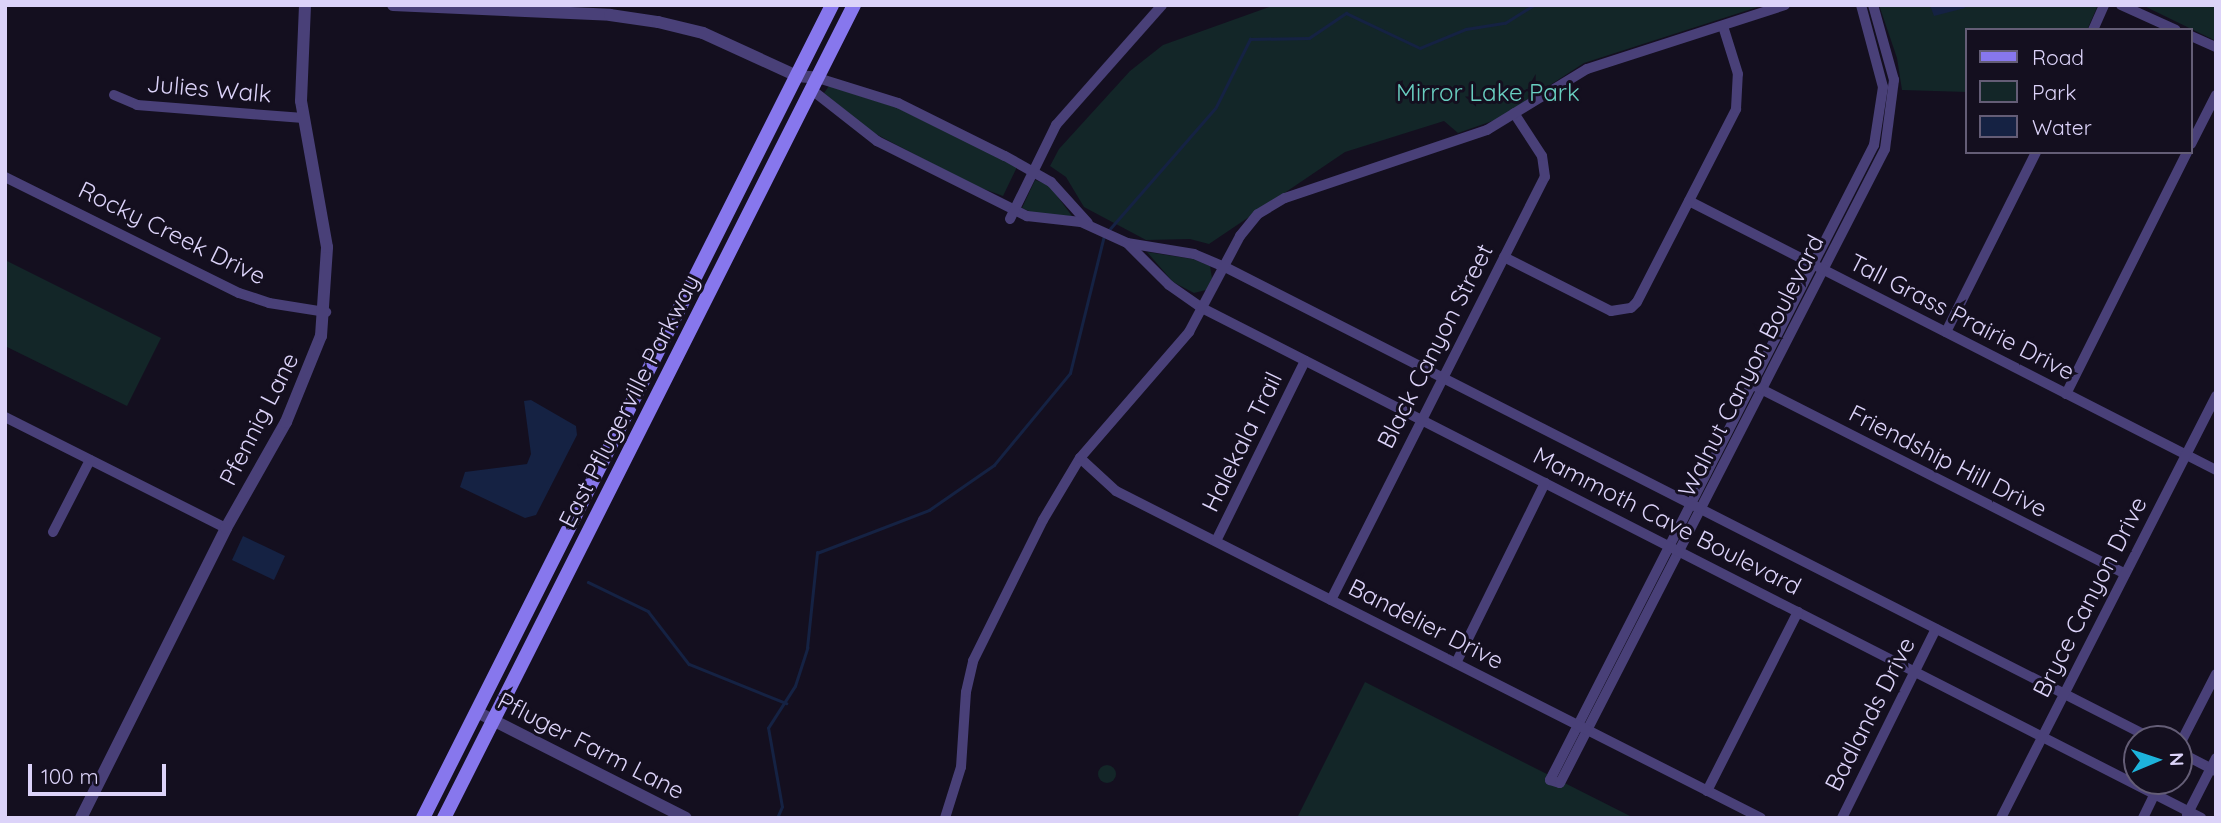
<!DOCTYPE html>
<html>
<head>
<meta charset="utf-8">
<style>
	body { margin:0 }
	#map { position:relative; width:2221px; height:823px; overflow:hidden; background:#140f1f; font-family:Quicksand,sans-serif }
	div>[style] { position:absolute }
	[style*='--x'] { left:calc(var(--x)*1px); top:calc(var(--y)*1px); width:calc(var(--w)*1px); rotate:calc(var(--a)*1deg) }
	.green>* { inset:0; background:#132628 }
	.round { border-radius:50% }
	.water>* { inset:0; background:#152243 }
	.stream>* { height:2.5px; margin:-1.25px; padding:0 1.25px; transform-origin:1.25px; border-radius:1.25px; background:#152243 }
	.minor>* { height:10px; margin:-5px; padding:0 5px; transform-origin:5px; border-radius:5px; background:#494078 }
	.tertiary>* { height:12px; margin:-6px; padding:0 6px; transform-origin:6px; border-radius:6px; background:#494078 }
	.secondary>* { height:14px; margin:-7px; padding:0 7px; transform-origin:7px; border-radius:7px; background:#8777ed }
	span { translate:-50% -50%; white-space:nowrap; text-align:center; line-height:1.15; -webkit-text-stroke:6px #140f1f; paint-order:stroke }
	.street-label { font-size:24px; color:#dcd3f9 }
	.park-label { font-size:24px; color:#69cfc1 }
	.frame { position:absolute; inset:0; border:7px solid #dcd3f9; pointer-events:none }
	.legend { position:absolute; left:1965px; top:28px; width:228px; height:126px; box-sizing:border-box; background:#140f1f; border:2px solid #645d76; margin:0; padding:9px 12px; list-style:none; font-size:21px; color:#dcd3f9 }
	.legend li { display:flex; align-items:center; gap:14px; height:35px }
	.legend b { width:35px; border:2px solid #645d76 }
	.north { position:absolute; left:2123px; top:725px; width:70px; height:70px; box-sizing:border-box; background:#140f1f; border:2px solid #645d76; border-radius:50%; rotate:88deg; font-size:19px; font-weight:700; line-height:28px; text-align:center; color:#dcd3f9 }
	.north::after { content:''; display:block; margin:auto; width:24px; height:32px; background:#1db3db; clip-path:polygon(50% 0,100% 100%,50% 72%,0 100%) }
	.scale { position:absolute; left:28px; top:764px; width:138px; height:32px; box-sizing:border-box; border:4px solid #dcd3f9; border-top:0; padding-left:9px; font-size:21px; line-height:24px; white-space:nowrap; color:#dcd3f9; -webkit-text-stroke:5px #140f1f; paint-order:stroke }
</style>
</head>
<body>
<div id="map">
	<div class="green">
		<i style="clip-path:polygon(1275px 5px,1764px 5px,1584px 63px,1498px 119px,1458px 133px,1444px 121px,1345px 152px,1209px 244px,1190px 239px,1146px 240px,1084px 207px,1066px 177px,1050px 166px,1059px 149px,1130px 71px,1163px 45px)"></i>
		<i style="clip-path:polygon(1879px 5px,2098px 5px,2087px 30px,1967px 30px,1967px 92px,1902px 90px,1897px 58px)"></i>
		<i style="clip-path:polygon(2142px 5px,2216px 5px,2216px 41px)"></i>
		<i style="clip-path:polygon(829px 86px,898px 108px,1017px 167px,1003px 196px,973px 185px,872px 132px,824px 93px)"></i>
		<i style="clip-path:polygon(1035px 180px,1049px 185px,1072px 216px,1038px 215px,1022px 208px)"></i>
		<i style="clip-path:polygon(1147px 252px,1193px 259px,1210px 266px,1212px 278px,1206px 290px,1194px 293px,1173px 282px)"></i>
		<i style="clip-path:polygon(5px 260px,161px 338px,127px 406px,5px 346px)"></i>
		<i style="clip-path:polygon(1365px 682px,1634px 818px,1297px 818px)"></i>
		<i class="round" style="left:1098px;top:765px;width:18px;height:18px"></i>
	</div>
	<div class="water">
		<i style="clip-path:polygon(1930px 5px,1964px 5px,1965px 8px,1934px 16px)"></i>
		<i style="clip-path:polygon(531px 400px,576px 426px,577px 435px,536px 515px,525px 518px,460px 487px,465px 472px,527px 464px,531px 454px,524px 401px)"></i>
		<i style="clip-path:polygon(243px 536px,285px 556px,274px 580px,232px 560px)"></i>
	</div>
	<div class="stream">
		<i style="--x:1108;--y:231;--w:164;--a:-48.9"></i>
		<i style="--x:1216;--y:107;--w:76;--a:-63.4"></i>
		<i style="--x:1250;--y:39;--w:59;--a:-1"></i>
		<i style="--x:1309;--y:38;--w:45;--a:-34"></i>
		<i style="--x:1346;--y:13;--w:82;--a:25.3"></i>
		<i style="--x:1420;--y:48;--w:50;--a:-22.4"></i>
		<i style="--x:1466;--y:29;--w:39;--a:-9"></i>
		<i style="--x:1505;--y:23;--w:34;--a:-32"></i>
		<i style="--x:588;--y:582;--w:67;--a:25.8"></i>
		<i style="--x:648;--y:611;--w:67;--a:52.3"></i>
		<i style="--x:689;--y:664;--w:105;--a:21.9"></i>
		<i style="--x:777;--y:818;--w:12;--a:-66"></i>
		<i style="--x:782;--y:807;--w:80;--a:-100"></i>
		<i style="--x:768;--y:728;--w:50;--a:-57.3"></i>
		<i style="--x:795;--y:686;--w:40;--a:-72"></i>
		<i style="--x:807;--y:648;--w:96;--a:-84"></i>
		<i style="--x:817;--y:553;--w:120;--a:-21"></i>
		<i style="--x:929;--y:510;--w:79;--a:-34.7"></i>
		<i style="--x:994;--y:465;--w:119;--a:-50.4"></i>
		<i style="--x:1070;--y:373;--w:141;--a:-76.1"></i>
	</div>
	<div class="minor">
		<i style="--x:1861;--y:5;--w:85;--a:75"></i>
		<i style="--x:1883;--y:87;--w:59;--a:98.8"></i>
		<i style="--x:1874;--y:145;--w:713;--a:117.03"></i>
		<i style="--x:1550;--y:780;--w:10;--a:17"></i>
		<i style="--x:1560;--y:783;--w:712;--a:-62.86"></i>
		<i style="--x:1885;--y:149;--w:70;--a:-82.6"></i>
		<i style="--x:1894;--y:80;--w:78;--a:-105.6"></i>
		<i style="--x:2121;--y:5;--w:60;--a:24.4"></i>
		<i style="--x:2093;--y:30;--w:27;--a:-66"></i>
		<i style="--x:2191;--y:36;--w:27;--a:24"></i>
		<i style="--x:818;--y:78;--w:84;--a:17.4"></i>
		<i style="--x:898;--y:103;--w:119;--a:26.4"></i>
		<i style="--x:1005;--y:156;--w:53;--a:29.5"></i>
		<i style="--x:1051;--y:182;--w:55;--a:47.9"></i>
		<i style="--x:812;--y:90;--w:83;--a:38.1"></i>
		<i style="--x:877;--y:141;--w:168;--a:26.6"></i>
		<i style="--x:1027;--y:216;--w:54;--a:6.3"></i>
		<i style="--x:1081;--y:222;--w:51;--a:24.5"></i>
		<i style="--x:1127;--y:243;--w:68;--a:9.3"></i>
		<i style="--x:1194;--y:254;--w:34;--a:23"></i>
		<i style="--x:1225;--y:267;--w:1041;--a:26.96"></i>
		<i style="--x:114;--y:95;--w:25;--a:23"></i>
		<i style="--x:137;--y:105;--w:167;--a:4.5"></i>
		<i style="--x:2191;--y:144;--w:55;--a:-63"></i>
		<i style="--x:5;--y:177;--w:261;--a:26.4"></i>
		<i style="--x:239;--y:293;--w:32;--a:18"></i>
		<i style="--x:269;--y:303;--w:58;--a:9"></i>
		<i style="--x:1689;--y:201;--w:592;--a:27.04"></i>
		<i style="--x:1010;--y:219;--w:105;--a:-63.9"></i>
		<i style="--x:1056;--y:125;--w:160;--a:-48.5"></i>
		<i style="--x:1129;--y:245;--w:57;--a:45"></i>
		<i style="--x:1169;--y:285;--w:40;--a:34.9"></i>
		<i style="--x:1202;--y:308;--w:1122;--a:27.04"></i>
		<i style="--x:1504;--y:257;--w:120;--a:26.8"></i>
		<i style="--x:1611;--y:311;--w:20;--a:-9"></i>
		<i style="--x:1631;--y:308;--w:8;--a:-45"></i>
		<i style="--x:1637;--y:302;--w:217;--a:-62.8"></i>
		<i style="--x:1736;--y:109;--w:35;--a:-87"></i>
		<i style="--x:1738;--y:74;--w:50;--a:-107.4"></i>
		<i style="--x:1946;--y:332;--w:201;--a:-63.4"></i>
		<i style="--x:1755;--y:386;--w:415;--a:26.9"></i>
		<i style="--x:2066;--y:394;--w:271;--a:-63.4"></i>
		<i style="--x:5;--y:417;--w:247;--a:26.7"></i>
		<i style="--x:1080;--y:458;--w:49;--a:42.5"></i>
		<i style="--x:1116;--y:491;--w:723;--a:26.88"></i>
		<i style="--x:53;--y:532;--w:81;--a:-62.8"></i>
		<i style="--x:1216;--y:541;--w:201;--a:-63.7"></i>
		<i style="--x:1331;--y:600;--w:474;--a:-63.2"></i>
		<i style="--x:1545;--y:177;--w:21;--a:-98"></i>
		<i style="--x:1542;--y:156;--w:51;--a:-123.1"></i>
		<i style="--x:1456;--y:663;--w:201;--a:-63.7"></i>
		<i style="--x:2179;--y:746;--w:81;--a:-62.8"></i>
		<i style="--x:2179;--y:752;--w:42;--a:27.2"></i>
		<i style="--x:1707;--y:791;--w:201;--a:-63.1"></i>
		<i style="--x:2187;--y:815;--w:64;--a:-63"></i>
		<i style="--x:945;--y:818;--w:53;--a:-72.6"></i>
		<i style="--x:961;--y:767;--w:75;--a:-86.2"></i>
		<i style="--x:966;--y:692;--w:32;--a:-77"></i>
		<i style="--x:973;--y:661;--w:157;--a:-63.6"></i>
		<i style="--x:1043;--y:520;--w:72;--a:-59.2"></i>
		<i style="--x:1080;--y:458;--w:167;--a:-49.1"></i>
		<i style="--x:1189;--y:332;--w:109;--a:-62"></i>
		<i style="--x:1240;--y:236;--w:28;--a:-51"></i>
		<i style="--x:1258;--y:214;--w:31;--a:-31"></i>
		<i style="--x:1285;--y:198;--w:213;--a:-18.6"></i>
		<i style="--x:1487;--y:130;--w:117;--a:-31.4"></i>
		<i style="--x:1587;--y:69;--w:208;--a:-17.9"></i>
		<i style="--x:1842;--y:818;--w:211;--a:-63.6"></i>
		<i style="--x:2001;--y:818;--w:474;--a:-63"></i>
		<i style="--x:2143;--y:818;--w:41;--a:-64.1"></i>
	</div>
	<div class="tertiary">
		<i style="--x:393;--y:5;--w:217;--a:2.6"></i>
		<i style="--x:610;--y:15;--w:49;--a:8.3"></i>
		<i style="--x:658;--y:22;--w:46;--a:13.7"></i>
		<i style="--x:703;--y:33;--w:103;--a:24.6"></i>
		<i style="--x:797;--y:76;--w:21;--a:5"></i>
		<i style="--x:477;--y:712;--w:234;--a:26.9"></i>
		<i style="--x:81;--y:818;--w:324;--a:-63.4"></i>
		<i style="--x:226;--y:528;--w:122;--a:-60.5"></i>
		<i style="--x:286;--y:422;--w:93;--a:-67.9"></i>
		<i style="--x:321;--y:336;--w:89;--a:-86.1"></i>
		<i style="--x:327;--y:247;--w:148;--a:-100.1"></i>
		<i style="--x:301;--y:101;--w:96;--a:-87.6"></i>
	</div>
	<div class="secondary">
		<i style="--x:423;--y:818;--w:910;--a:-63.29"></i>
		<i style="--x:444;--y:818;--w:911;--a:-63.24"></i>
	</div>
	<div class="street-label">
		<span style="left:209px;top:89px;rotate:5deg">Julies Walk</span>
		<span style="left:172px;top:233px;rotate:26deg">Rocky Creek Drive</span>
		<span style="left:1962px;top:317px;rotate:27deg">Tall Grass Prairie Drive</span>
		<span style="left:1435px;top:346px;rotate:-63deg">Black Canyon Street</span>
		<span style="left:1751px;top:366px;rotate:-63deg">Walnut Canyon Boulevard</span>
		<span style="left:629px;top:401px;rotate:-63deg">East Pflugerville Parkway</span>
		<span style="left:259px;top:419px;rotate:-63deg">Pfennig Lane</span>
		<span style="left:1242px;top:442px;rotate:-64deg">Halekala Trail</span>
		<span style="left:1948px;top:461px;rotate:27deg">Friendship Hill Drive</span>
		<span style="left:1667px;top:521px;rotate:27deg">Mammoth Cave Boulevard</span>
		<span style="left:2090px;top:597px;rotate:-63deg">Bryce Canyon Drive</span>
		<span style="left:1426px;top:624px;rotate:27deg">Bandelier Drive</span>
		<span style="left:1870px;top:714px;rotate:-63deg">Badlands Drive</span>
		<span style="left:591px;top:746px;rotate:27deg">Pfluger Farm Lane</span>
	</div>
	<div class="park-label">
		<span style="left:1488px;top:93px">Mirror Lake Park</span>
	</div>
	<div class="frame"></div>
	<ul class="legend">
	<li><b style="height:9px;background:#8777ed"></b>Road</li>
	<li><b style="height:19px;background:#132628"></b>Park</li>
	<li><b style="height:19px;background:#152243"></b>Water</li>
	</ul>
	<div class="north">N</div>
	<div class="scale">100 m</div>
</div>
</body>
</html>
